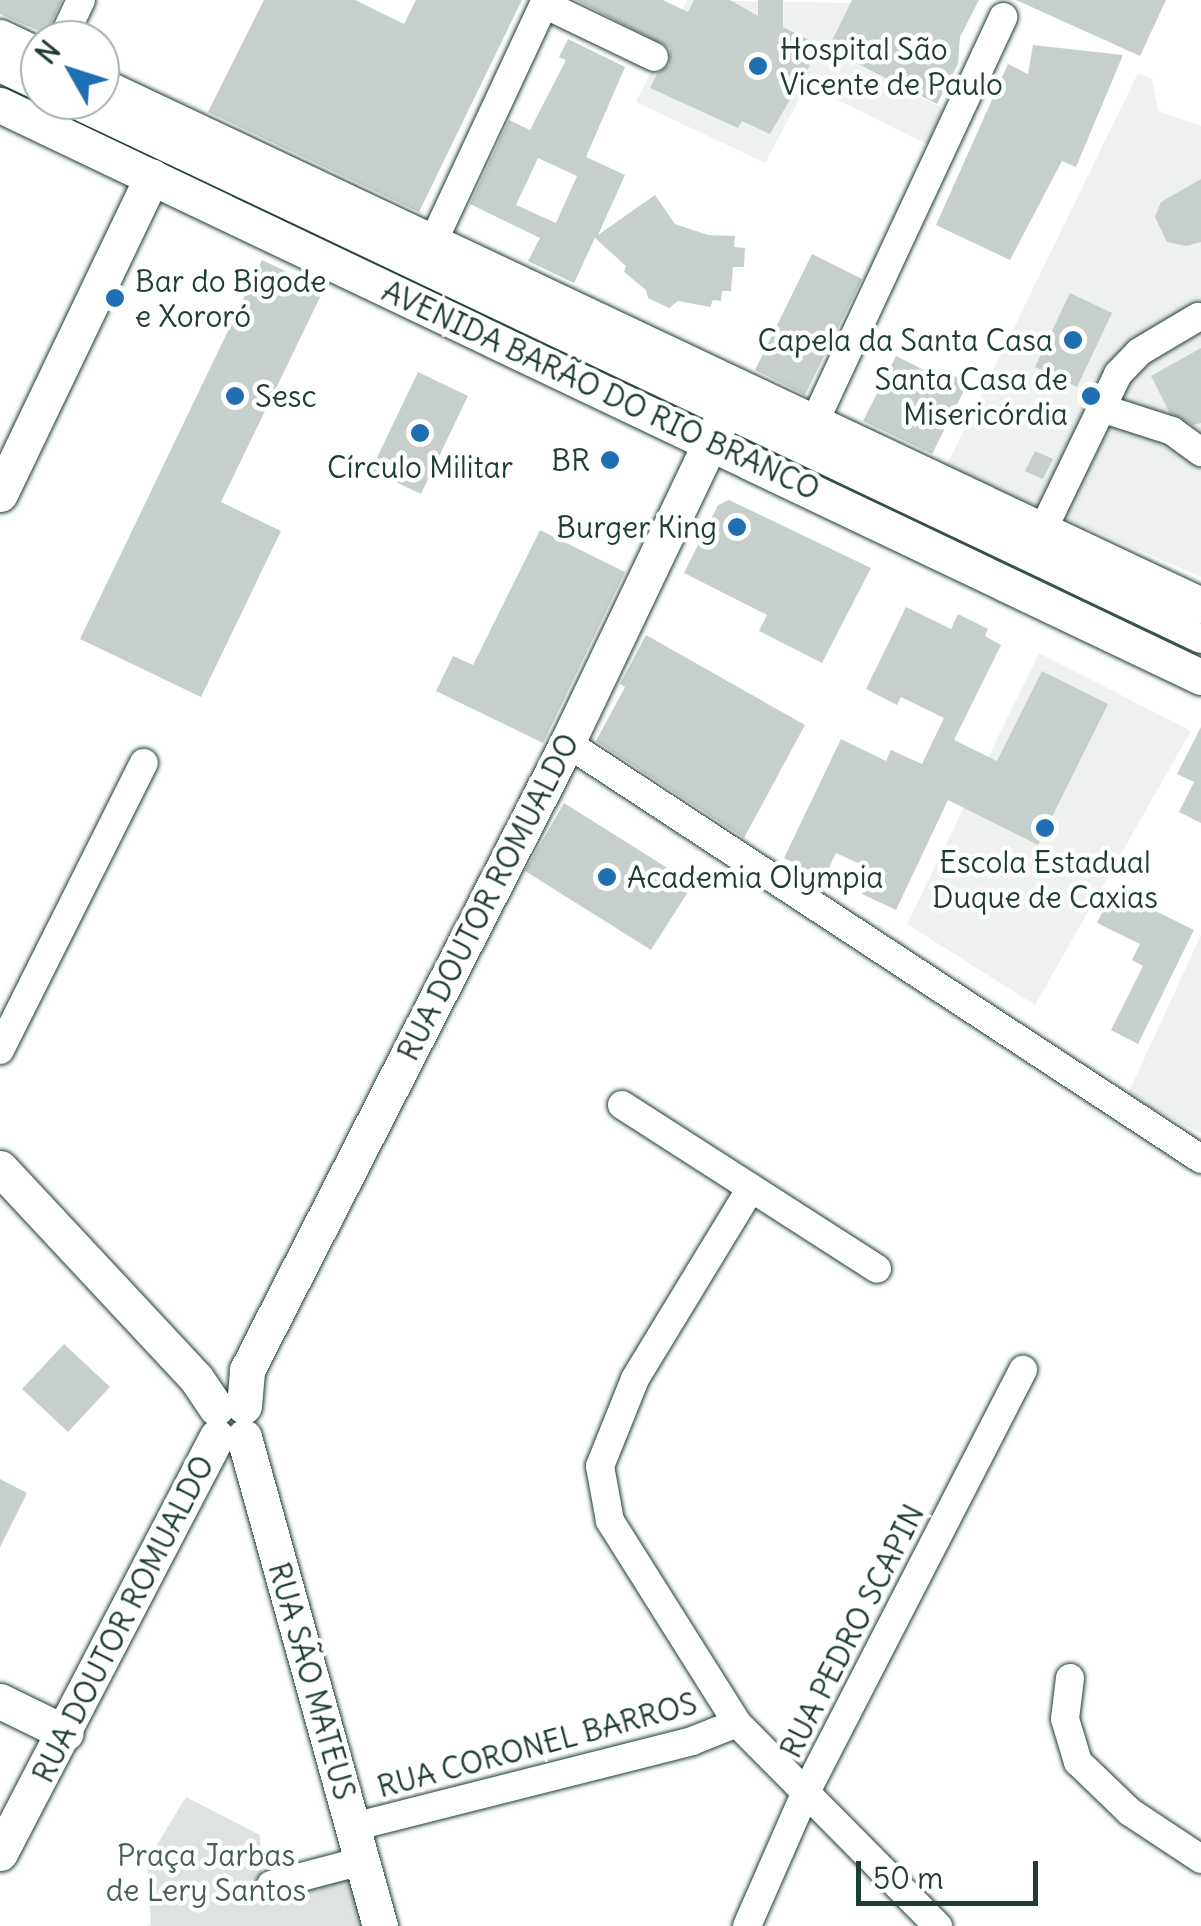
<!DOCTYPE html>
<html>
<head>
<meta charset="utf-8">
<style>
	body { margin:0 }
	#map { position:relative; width:1201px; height:1926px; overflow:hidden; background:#fff; font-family:Delius,sans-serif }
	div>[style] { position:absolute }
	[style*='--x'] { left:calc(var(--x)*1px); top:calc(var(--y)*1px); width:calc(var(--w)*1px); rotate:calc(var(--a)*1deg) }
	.built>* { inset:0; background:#eef1f0 }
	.green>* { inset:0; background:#dee3e2 }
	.building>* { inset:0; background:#c7cfcc }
	.roads { filter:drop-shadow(0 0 2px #1f3d34) drop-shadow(0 0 2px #1f3d34) }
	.minor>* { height:28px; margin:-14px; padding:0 14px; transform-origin:14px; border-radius:14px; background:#fff }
	.major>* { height:35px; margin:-17.5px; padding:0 17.5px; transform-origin:17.5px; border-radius:17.5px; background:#fff }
	.dots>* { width:28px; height:28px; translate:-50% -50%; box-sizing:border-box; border:5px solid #fff; border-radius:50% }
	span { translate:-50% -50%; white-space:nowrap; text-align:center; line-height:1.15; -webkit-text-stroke:9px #fff; paint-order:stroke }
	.poi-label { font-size:30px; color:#1f3d34 }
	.left { translate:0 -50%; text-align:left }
	.right { translate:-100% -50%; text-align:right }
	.street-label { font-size:30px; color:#1f3d34 }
	.park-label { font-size:30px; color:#455e57 }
	.north { position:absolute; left:20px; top:20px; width:100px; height:100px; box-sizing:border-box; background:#fff; border:2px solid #a5b1ae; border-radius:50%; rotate:309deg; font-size:28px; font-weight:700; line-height:40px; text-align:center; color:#1f3d34 }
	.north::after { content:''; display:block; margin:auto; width:35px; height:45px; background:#1f6fb2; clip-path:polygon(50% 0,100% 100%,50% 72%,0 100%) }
	.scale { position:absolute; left:856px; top:1861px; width:182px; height:45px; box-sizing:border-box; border:5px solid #1f3d34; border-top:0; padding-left:12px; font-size:30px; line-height:35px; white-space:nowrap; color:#1f3d34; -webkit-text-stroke:8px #fff; paint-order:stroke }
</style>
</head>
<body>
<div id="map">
	<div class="built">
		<i style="clip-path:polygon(687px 0,851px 3px,828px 49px,944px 109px,927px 144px,807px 85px,765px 163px,636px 102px)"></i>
		<i style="clip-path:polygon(1138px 73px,1152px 79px,1158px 111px,1201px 126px,1201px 577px,946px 467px)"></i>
		<i style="clip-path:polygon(1039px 653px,1191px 731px,1035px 1005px,907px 924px)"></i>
		<i style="clip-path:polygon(1201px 935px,1201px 1133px,1127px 1096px)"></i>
	</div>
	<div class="green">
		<i style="clip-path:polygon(186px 1797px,260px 1835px,263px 1898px,357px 1878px,369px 1926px,147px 1926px,151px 1925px,147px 1861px)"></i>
	</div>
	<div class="building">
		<i style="clip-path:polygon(0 0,62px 0,46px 34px,0 14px)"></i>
		<i style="clip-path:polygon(264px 0,355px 0,404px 24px,416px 0,522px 0,419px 212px,208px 112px)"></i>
		<i style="clip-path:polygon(576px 0,663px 0,688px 12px,694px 0,730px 0,758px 16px,758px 0,783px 0,783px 27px,821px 46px,770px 134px,742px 121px,738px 128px,650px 88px,657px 74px,669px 65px,670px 48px)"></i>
		<i style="clip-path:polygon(852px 0,979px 0,960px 37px,958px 64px,937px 104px,828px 49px)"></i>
		<i style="clip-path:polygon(1016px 0,1166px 0,1140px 56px)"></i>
		<i style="clip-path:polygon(evenodd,568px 39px,625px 67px,586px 157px,625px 175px,598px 235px,655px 195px,675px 224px,708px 235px,735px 236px,734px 247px,745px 248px,744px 267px,733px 267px,731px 291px,722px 291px,721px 301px,713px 300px,710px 307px,678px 301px,669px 308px,648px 298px,646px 290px,624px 272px,626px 266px,595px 238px,574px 283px,528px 261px,540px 238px,470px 204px,509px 120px,530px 130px,566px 60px,559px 57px,568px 39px,538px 158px,577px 176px,556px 223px,516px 205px,538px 158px)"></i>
		<i style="clip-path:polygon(1033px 45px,1123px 55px,1076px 167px,1062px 161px,1010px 260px,936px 225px,1008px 64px,1028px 74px)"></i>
		<i style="clip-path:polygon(1201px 179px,1201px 242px,1186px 246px,1167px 242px,1155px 217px,1161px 202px)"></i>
		<i style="clip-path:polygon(812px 254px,862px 279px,805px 395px,755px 370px)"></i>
		<i style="clip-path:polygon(262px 260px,324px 289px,221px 502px,281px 531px,201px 697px,80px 639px)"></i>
		<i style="clip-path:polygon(1070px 293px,1112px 313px,1077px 387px,1035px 367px)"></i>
		<i style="clip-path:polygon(1201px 348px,1201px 423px,1193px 425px,1169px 412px,1151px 376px)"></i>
		<i style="clip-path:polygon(896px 356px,938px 377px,942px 369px,968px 383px,932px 454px,863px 421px)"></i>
		<i style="clip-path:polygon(418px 372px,468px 396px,421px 494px,371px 470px)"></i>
		<i style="clip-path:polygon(1035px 451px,1053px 459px,1043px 479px,1025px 471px)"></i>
		<i style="clip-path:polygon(729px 500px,871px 568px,822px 663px,759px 631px,767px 615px,684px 573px,718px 505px)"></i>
		<i style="clip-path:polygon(540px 530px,625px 572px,543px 743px,436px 691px,453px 656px,473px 665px)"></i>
		<i style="clip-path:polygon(906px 607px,951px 629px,958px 614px,988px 629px,985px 636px,1001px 645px,954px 740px,997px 761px,1042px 671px,1108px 704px,1038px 845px,948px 800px,896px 910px,862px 894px,873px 870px,836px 853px,824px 878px,784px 858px,841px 739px,886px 761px,891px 750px,922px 764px,944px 718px,901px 697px,897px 705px,866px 689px)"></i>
		<i style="clip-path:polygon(646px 635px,805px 725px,744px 838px,596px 741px,625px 687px,620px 684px)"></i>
		<i style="clip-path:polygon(1201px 727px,1201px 823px,1179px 812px,1194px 782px,1177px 774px)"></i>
		<i style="clip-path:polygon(564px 803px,693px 884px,651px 950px,525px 871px)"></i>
		<i style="clip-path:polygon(1113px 890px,1194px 930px,1138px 1044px,1111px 1030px,1143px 966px,1132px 960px,1140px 944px,1097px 923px)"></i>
		<i style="clip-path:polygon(64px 1344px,110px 1387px,68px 1432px,22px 1389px)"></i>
		<i style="clip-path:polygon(0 1479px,27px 1493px,0 1547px)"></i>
	</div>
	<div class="roads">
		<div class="minor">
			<i style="--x:544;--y:4;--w:122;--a:25.7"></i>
			<i style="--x:62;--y:40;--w:44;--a:-64.6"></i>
			<i style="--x:0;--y:68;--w:44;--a:25.4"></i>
			<i style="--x:66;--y:100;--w:1256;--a:25.4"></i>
			<i style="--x:426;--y:257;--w:284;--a:-65"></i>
			<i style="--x:1101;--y:408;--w:75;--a:17.9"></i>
			<i style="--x:1172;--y:431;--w:36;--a:36"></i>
			<i style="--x:814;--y:423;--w:448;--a:-65"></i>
			<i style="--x:1034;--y:548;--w:193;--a:-64.2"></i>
			<i style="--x:1118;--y:374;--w:30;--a:-46"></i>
			<i style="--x:1139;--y:352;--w:69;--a:-30.7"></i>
			<i style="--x:567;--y:743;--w:758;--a:33.27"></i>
			<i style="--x:0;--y:1050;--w:321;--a:-63.4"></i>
			<i style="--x:622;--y:1105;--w:303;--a:32.7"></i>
			<i style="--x:751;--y:1188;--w:223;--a:121.3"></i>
			<i style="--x:635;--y:1379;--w:94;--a:111.9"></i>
			<i style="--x:600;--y:1466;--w:56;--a:79.7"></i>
			<i style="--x:610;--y:1521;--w:239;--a:57.8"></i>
			<i style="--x:737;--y:1723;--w:286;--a:45.3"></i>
			<i style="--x:1070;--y:1678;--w:41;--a:97"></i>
			<i style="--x:1065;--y:1719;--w:45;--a:73.2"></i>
			<i style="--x:1078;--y:1762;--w:72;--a:43.9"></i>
			<i style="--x:1130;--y:1812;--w:85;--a:33.5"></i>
			<i style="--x:353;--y:1827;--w:350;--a:-14.2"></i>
			<i style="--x:692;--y:1741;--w:48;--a:-21.8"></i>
			<i style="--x:271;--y:1885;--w:94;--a:-14.8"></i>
			<i style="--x:747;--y:1926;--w:144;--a:-66.3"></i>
			<i style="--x:805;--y:1794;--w:477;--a:-62.8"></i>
		</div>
		<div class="major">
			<i style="--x:0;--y:37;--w:44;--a:25.4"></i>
			<i style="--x:100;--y:85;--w:1218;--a:25.28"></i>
			<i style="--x:0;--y:105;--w:1330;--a:25.47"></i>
			<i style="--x:0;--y:494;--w:352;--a:-64.4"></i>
			<i style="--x:0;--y:1168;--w:287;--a:47"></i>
			<i style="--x:196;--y:1378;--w:36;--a:56"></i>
			<i style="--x:244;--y:1406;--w:36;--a:-85"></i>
			<i style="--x:247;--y:1370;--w:704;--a:-62.96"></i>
			<i style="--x:567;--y:743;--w:395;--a:-64.5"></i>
			<i style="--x:244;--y:1437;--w:508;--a:74.46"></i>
			<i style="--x:0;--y:1701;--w:73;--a:25.9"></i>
			<i style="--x:0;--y:1853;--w:469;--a:-62.5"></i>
		</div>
	</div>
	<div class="dots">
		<i style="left:758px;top:66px;background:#1f6fb2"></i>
		<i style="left:115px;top:298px;background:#1f6fb2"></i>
		<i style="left:1073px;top:340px;background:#1f6fb2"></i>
		<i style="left:235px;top:396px;background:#1f6fb2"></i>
		<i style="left:1091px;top:396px;background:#1f6fb2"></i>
		<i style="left:420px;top:433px;background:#1f6fb2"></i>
		<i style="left:610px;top:460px;background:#1f6fb2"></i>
		<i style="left:737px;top:527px;background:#1f6fb2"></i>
		<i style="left:1045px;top:828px;background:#1f6fb2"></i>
		<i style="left:607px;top:877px;background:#1f6fb2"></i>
	</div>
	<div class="poi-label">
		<span class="left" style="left:780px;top:66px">Hospital São<br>Vicente de Paulo</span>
		<span class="left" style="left:135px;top:298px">Bar do Bigode<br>e Xororó</span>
		<span class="right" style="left:1053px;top:340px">Capela da Santa Casa</span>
		<span class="right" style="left:1068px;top:396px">Santa Casa de<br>Misericórdia</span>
		<span class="left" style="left:255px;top:396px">Sesc</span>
		<span class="right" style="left:590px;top:460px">BR</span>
		<span style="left:420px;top:467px">Círculo Militar</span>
		<span class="right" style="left:717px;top:527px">Burger King</span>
		<span style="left:1045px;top:879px">Escola Estadual<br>Duque de Caxias</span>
		<span class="left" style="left:627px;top:877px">Academia Olympia</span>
	</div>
	<div class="street-label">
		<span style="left:601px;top:390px;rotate:25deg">AVENIDA BARÃO DO RIO BRANCO</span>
		<span style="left:488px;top:897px;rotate:-63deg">RUA DOUTOR ROMUALDO</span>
		<span style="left:123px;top:1619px;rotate:-63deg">RUA DOUTOR ROMUALDO</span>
		<span style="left:852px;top:1631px;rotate:-63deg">RUA PEDRO SCAPIN</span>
		<span style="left:312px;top:1681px;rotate:74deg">RUA SÃO MATEUS</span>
		<span style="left:537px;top:1745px;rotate:-15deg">RUA CORONEL BARROS</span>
	</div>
	<div class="park-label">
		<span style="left:206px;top:1872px">Praça Jarbas<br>de Lery Santos</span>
	</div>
	<div class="north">N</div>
	<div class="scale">50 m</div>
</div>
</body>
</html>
